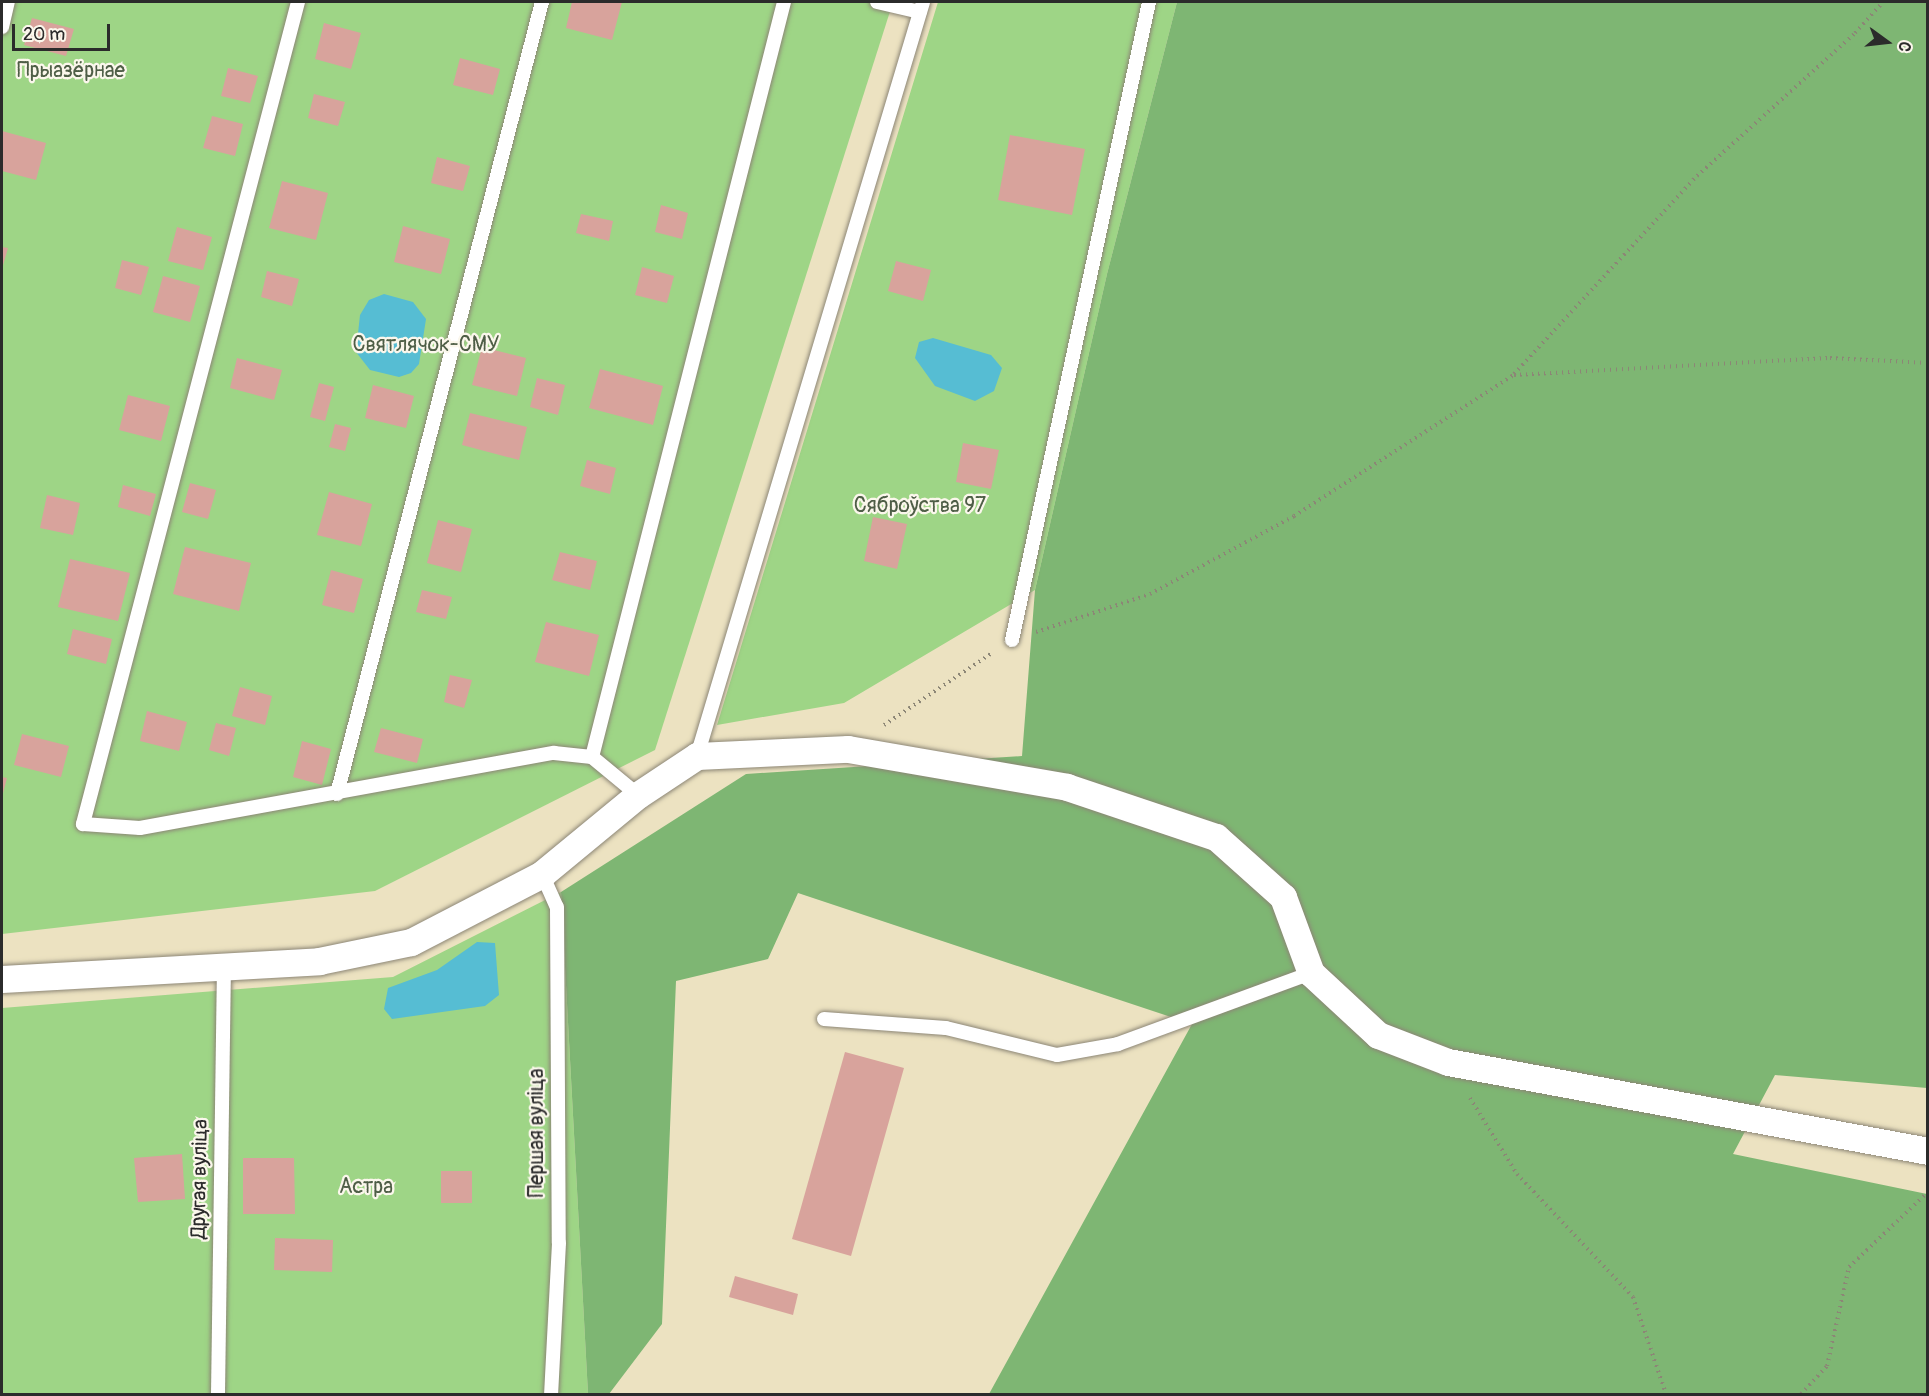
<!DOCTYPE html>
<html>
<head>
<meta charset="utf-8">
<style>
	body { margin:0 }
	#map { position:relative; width:1929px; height:1396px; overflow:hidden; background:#ece2c1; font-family:Pangolin,sans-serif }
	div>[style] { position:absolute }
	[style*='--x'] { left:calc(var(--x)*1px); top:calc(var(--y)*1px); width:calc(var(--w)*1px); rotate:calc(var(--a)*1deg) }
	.green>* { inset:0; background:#9ed586 }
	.forest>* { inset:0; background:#7eb673 }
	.water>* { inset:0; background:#56bdd3 }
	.building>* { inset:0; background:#d8a39c }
	.path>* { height:4px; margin-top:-2px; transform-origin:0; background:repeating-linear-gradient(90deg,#8c8676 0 1.5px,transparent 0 6px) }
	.roads { filter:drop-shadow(0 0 2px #8c8676) drop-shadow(0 0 2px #8c8676) }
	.service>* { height:14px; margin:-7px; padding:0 7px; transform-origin:7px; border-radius:7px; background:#fff }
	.minor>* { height:27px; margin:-13.5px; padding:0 13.5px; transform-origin:13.5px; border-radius:13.5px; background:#fff }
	span { translate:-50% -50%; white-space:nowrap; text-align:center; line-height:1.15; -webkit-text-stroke:4.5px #fbf7ec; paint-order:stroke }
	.park-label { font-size:21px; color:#4e5e46 }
	.street-label { font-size:21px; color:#2b2b2b }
	.frame { position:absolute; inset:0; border:3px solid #2b2b2b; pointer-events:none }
	.north { position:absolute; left:1857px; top:12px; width:60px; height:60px; -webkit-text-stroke:4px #fbf7ec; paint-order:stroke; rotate:105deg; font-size:16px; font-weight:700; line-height:24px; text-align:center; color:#2b2b2b }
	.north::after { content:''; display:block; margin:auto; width:21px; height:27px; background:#2b2b2b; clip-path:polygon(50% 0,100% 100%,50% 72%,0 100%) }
	.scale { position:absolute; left:12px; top:24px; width:98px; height:27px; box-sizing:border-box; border:3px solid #2b2b2b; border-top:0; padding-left:8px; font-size:18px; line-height:21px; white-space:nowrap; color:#2b2b2b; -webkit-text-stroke:4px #fbf7ec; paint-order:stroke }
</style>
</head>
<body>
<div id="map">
	<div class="green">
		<i style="clip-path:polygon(2px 2px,893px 2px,655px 750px,375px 891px,2px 934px)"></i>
		<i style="clip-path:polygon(938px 2px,1177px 2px,1107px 274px,1035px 590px,844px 703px,717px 725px)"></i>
		<i style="clip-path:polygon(561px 892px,588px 1394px,2px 1394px,2px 1008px,393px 977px)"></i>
	</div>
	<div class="forest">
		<i style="clip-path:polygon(1177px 2px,1927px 2px,1927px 1088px,1775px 1075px,1733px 1154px,1927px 1194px,1927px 1394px,989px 1394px,1192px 1024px,798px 893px,768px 959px,676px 981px,662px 1324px,609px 1394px,588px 1394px,561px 892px,746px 774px,1022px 756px,1035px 590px,1107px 274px)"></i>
	</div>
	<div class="water">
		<i style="clip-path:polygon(384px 294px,413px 302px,426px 319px,419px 364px,411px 373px,399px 377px,370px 370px,356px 352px,360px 315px,369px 300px)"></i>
		<i style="clip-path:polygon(933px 338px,991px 355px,1002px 368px,994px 391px,975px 401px,935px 386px,915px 358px,919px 342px)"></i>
		<i style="clip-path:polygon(477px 942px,495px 943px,499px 995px,485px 1006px,392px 1019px,384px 1009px,388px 988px,437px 970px)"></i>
	</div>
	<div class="building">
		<i style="clip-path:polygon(572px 2px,622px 2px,612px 40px,566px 28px)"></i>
		<i style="clip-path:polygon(32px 18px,74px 29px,66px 56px,24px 45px)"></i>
		<i style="clip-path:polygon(324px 23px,361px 33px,351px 69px,315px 59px)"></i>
		<i style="clip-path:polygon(460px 58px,500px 69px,493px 95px,453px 85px)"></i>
		<i style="clip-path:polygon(228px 68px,258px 76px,250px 103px,221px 96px)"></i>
		<i style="clip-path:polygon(314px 94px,345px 102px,338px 126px,308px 118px)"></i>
		<i style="clip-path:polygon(212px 116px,243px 124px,235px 156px,203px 148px)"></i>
		<i style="clip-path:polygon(2px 131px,46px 143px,36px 180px,2px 171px)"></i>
		<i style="clip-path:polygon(1010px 135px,1085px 149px,1072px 215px,998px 200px)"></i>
		<i style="clip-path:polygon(437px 157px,470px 166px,463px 191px,431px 183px)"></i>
		<i style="clip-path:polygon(282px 181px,328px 193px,316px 240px,269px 228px)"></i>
		<i style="clip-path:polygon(661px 205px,688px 213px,682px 239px,655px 232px)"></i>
		<i style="clip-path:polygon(581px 214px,613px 221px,609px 241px,576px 233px)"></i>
		<i style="clip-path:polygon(403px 226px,450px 239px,441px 274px,394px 262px)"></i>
		<i style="clip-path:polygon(177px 227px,212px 237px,203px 270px,168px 261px)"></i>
		<i style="clip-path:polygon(2px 247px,8px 248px,2px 269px)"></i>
		<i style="clip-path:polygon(122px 260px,149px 267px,141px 295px,115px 288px)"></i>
		<i style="clip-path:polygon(896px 261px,931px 270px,923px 301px,888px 291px)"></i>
		<i style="clip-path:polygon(642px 267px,674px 276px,667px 303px,635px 295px)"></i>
		<i style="clip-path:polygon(267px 271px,299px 279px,292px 306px,261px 297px)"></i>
		<i style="clip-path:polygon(163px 276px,200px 286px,190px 322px,153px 312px)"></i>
		<i style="clip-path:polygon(482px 347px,526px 358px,517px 396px,472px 385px)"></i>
		<i style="clip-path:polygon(237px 358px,282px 370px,274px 400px,230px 388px)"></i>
		<i style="clip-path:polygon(600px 369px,663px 386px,653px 425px,589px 408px)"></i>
		<i style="clip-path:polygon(537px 378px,565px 385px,558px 415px,530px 407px)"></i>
		<i style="clip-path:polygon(319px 383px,334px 387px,325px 421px,310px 417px)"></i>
		<i style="clip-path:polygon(373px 385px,414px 396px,406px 428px,365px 418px)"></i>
		<i style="clip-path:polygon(128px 395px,170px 406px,161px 441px,119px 430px)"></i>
		<i style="clip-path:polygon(470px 413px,527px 427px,519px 460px,462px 445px)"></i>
		<i style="clip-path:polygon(335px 424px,351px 428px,345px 451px,329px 447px)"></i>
		<i style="clip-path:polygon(963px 443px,999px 450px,991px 489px,956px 482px)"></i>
		<i style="clip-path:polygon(587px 460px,616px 468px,610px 494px,580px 486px)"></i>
		<i style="clip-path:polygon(190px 483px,216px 490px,208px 519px,182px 512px)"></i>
		<i style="clip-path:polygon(123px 485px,156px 494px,150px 516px,118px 507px)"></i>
		<i style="clip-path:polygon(329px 492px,372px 504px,361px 546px,317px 535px)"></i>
		<i style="clip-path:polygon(47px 495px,80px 503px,73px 535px,40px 528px)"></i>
		<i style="clip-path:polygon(873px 517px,907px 524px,897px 569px,864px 561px)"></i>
		<i style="clip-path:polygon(438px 520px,472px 529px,461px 572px,427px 563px)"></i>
		<i style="clip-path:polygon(185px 547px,251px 563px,239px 611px,173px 594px)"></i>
		<i style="clip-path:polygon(560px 552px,597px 561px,590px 590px,552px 580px)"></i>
		<i style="clip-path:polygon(70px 559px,130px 573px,118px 621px,58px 607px)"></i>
		<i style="clip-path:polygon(331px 570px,363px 579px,354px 613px,322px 605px)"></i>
		<i style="clip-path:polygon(422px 590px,452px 597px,446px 619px,416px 612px)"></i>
		<i style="clip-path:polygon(546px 622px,599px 635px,589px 676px,535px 662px)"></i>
		<i style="clip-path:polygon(73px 629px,112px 639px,106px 664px,67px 654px)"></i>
		<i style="clip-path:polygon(450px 675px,472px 680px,464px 708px,444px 702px)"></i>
		<i style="clip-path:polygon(240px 687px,272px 696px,265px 725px,232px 716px)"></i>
		<i style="clip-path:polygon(147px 711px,187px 722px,179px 751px,140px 741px)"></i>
		<i style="clip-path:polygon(216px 723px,236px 728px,229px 756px,209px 750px)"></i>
		<i style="clip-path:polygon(381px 728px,423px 739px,417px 763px,374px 752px)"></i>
		<i style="clip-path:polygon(22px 734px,69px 746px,61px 777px,14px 765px)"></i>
		<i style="clip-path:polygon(302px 741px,331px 749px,322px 785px,293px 777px)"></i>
		<i style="clip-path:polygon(2px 777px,7px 778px,2px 797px)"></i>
		<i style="clip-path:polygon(845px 1052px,904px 1068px,851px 1256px,792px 1239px)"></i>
		<i style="clip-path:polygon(182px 1154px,185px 1199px,138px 1202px,134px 1158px)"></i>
		<i style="clip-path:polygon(243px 1158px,294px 1158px,295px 1214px,243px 1214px)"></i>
		<i style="clip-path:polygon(441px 1171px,472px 1171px,472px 1203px,441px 1203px)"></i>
		<i style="clip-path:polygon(275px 1238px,333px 1240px,332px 1272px,274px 1270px)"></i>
		<i style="clip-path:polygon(735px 1276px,798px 1294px,793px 1315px,729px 1297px)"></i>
	</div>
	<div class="path">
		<i style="--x:1514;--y:374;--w:270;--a:-47.3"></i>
		<i style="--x:1697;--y:176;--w:213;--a:-42.1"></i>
		<i style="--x:1855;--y:33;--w:42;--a:-47.9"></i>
		<i style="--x:1036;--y:632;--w:120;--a:-18.4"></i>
		<i style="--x:1150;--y:594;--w:164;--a:-28.4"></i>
		<i style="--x:1294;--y:516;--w:261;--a:-32.7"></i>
		<i style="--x:1514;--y:375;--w:316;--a:-3.1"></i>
		<i style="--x:1830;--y:358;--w:98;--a:2.9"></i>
		<i style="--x:884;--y:725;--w:130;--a:-33.7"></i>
		<i style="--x:1470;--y:1098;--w:89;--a:58.3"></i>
		<i style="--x:1517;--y:1174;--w:169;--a:46.7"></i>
		<i style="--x:1633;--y:1297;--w:102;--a:71.2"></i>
		<i style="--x:1801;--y:1394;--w:38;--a:-47"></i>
		<i style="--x:1827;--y:1366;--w:101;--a:-77.5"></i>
		<i style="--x:1849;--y:1267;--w:109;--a:-43.5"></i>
	</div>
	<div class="roads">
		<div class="service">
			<i style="--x:298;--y:2;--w:850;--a:104.66"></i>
			<i style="--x:83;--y:824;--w:57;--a:4"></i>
			<i style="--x:140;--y:828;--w:421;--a:-10.3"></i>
			<i style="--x:554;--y:753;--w:38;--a:6"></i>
			<i style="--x:592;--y:757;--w:60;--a:39.6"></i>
			<i style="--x:877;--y:2;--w:44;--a:13.1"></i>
			<i style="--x:2;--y:27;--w:26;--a:-77"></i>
			<i style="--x:1012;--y:640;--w:653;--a:-77.88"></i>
			<i style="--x:697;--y:756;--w:787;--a:-73.31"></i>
			<i style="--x:592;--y:757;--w:779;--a:-75.73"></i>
			<i style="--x:337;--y:794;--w:818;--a:-75.49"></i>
			<i style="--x:542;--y:874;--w:36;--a:66"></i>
			<i style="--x:557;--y:907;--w:336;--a:89.7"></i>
			<i style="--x:559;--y:1243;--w:151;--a:93"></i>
			<i style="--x:824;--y:1019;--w:122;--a:4.2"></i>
			<i style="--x:946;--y:1028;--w:114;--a:13.7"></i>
			<i style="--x:1057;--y:1055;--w:62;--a:-10.2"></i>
			<i style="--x:1118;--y:1044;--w:206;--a:-20.2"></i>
			<i style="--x:218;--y:1394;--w:430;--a:-89.2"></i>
		</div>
		<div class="minor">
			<i style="--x:2;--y:979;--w:318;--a:-3.2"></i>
			<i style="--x:319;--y:961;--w:94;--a:-11.7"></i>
			<i style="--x:411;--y:942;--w:148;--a:-27.4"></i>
			<i style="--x:542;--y:874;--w:124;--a:-39.5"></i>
			<i style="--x:638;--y:795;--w:71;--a:-33.5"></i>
			<i style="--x:697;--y:756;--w:151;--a:-2.7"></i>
			<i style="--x:848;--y:749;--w:222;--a:9.8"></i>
			<i style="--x:1067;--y:787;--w:157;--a:18.6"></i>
			<i style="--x:1216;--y:837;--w:90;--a:41.8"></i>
			<i style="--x:1283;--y:897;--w:81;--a:69.8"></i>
			<i style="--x:1311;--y:973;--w:91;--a:42.8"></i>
			<i style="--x:1378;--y:1035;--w:75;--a:21.1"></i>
			<i style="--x:1448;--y:1062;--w:488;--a:10.5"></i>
		</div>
	</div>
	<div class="park-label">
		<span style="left:71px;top:71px">Прыазёрнае</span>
		<span style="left:426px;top:345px">Святлячок-СМУ</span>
		<span style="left:920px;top:506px">Сяброўства 97</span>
		<span style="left:366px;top:1187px">Астра</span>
	</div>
	<div class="street-label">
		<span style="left:537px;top:1133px;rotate:-90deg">Першая вуліца</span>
		<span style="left:200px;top:1179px;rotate:-89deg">Другая вуліца</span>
	</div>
	<div class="frame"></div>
	<div class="north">С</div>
	<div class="scale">20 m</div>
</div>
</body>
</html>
